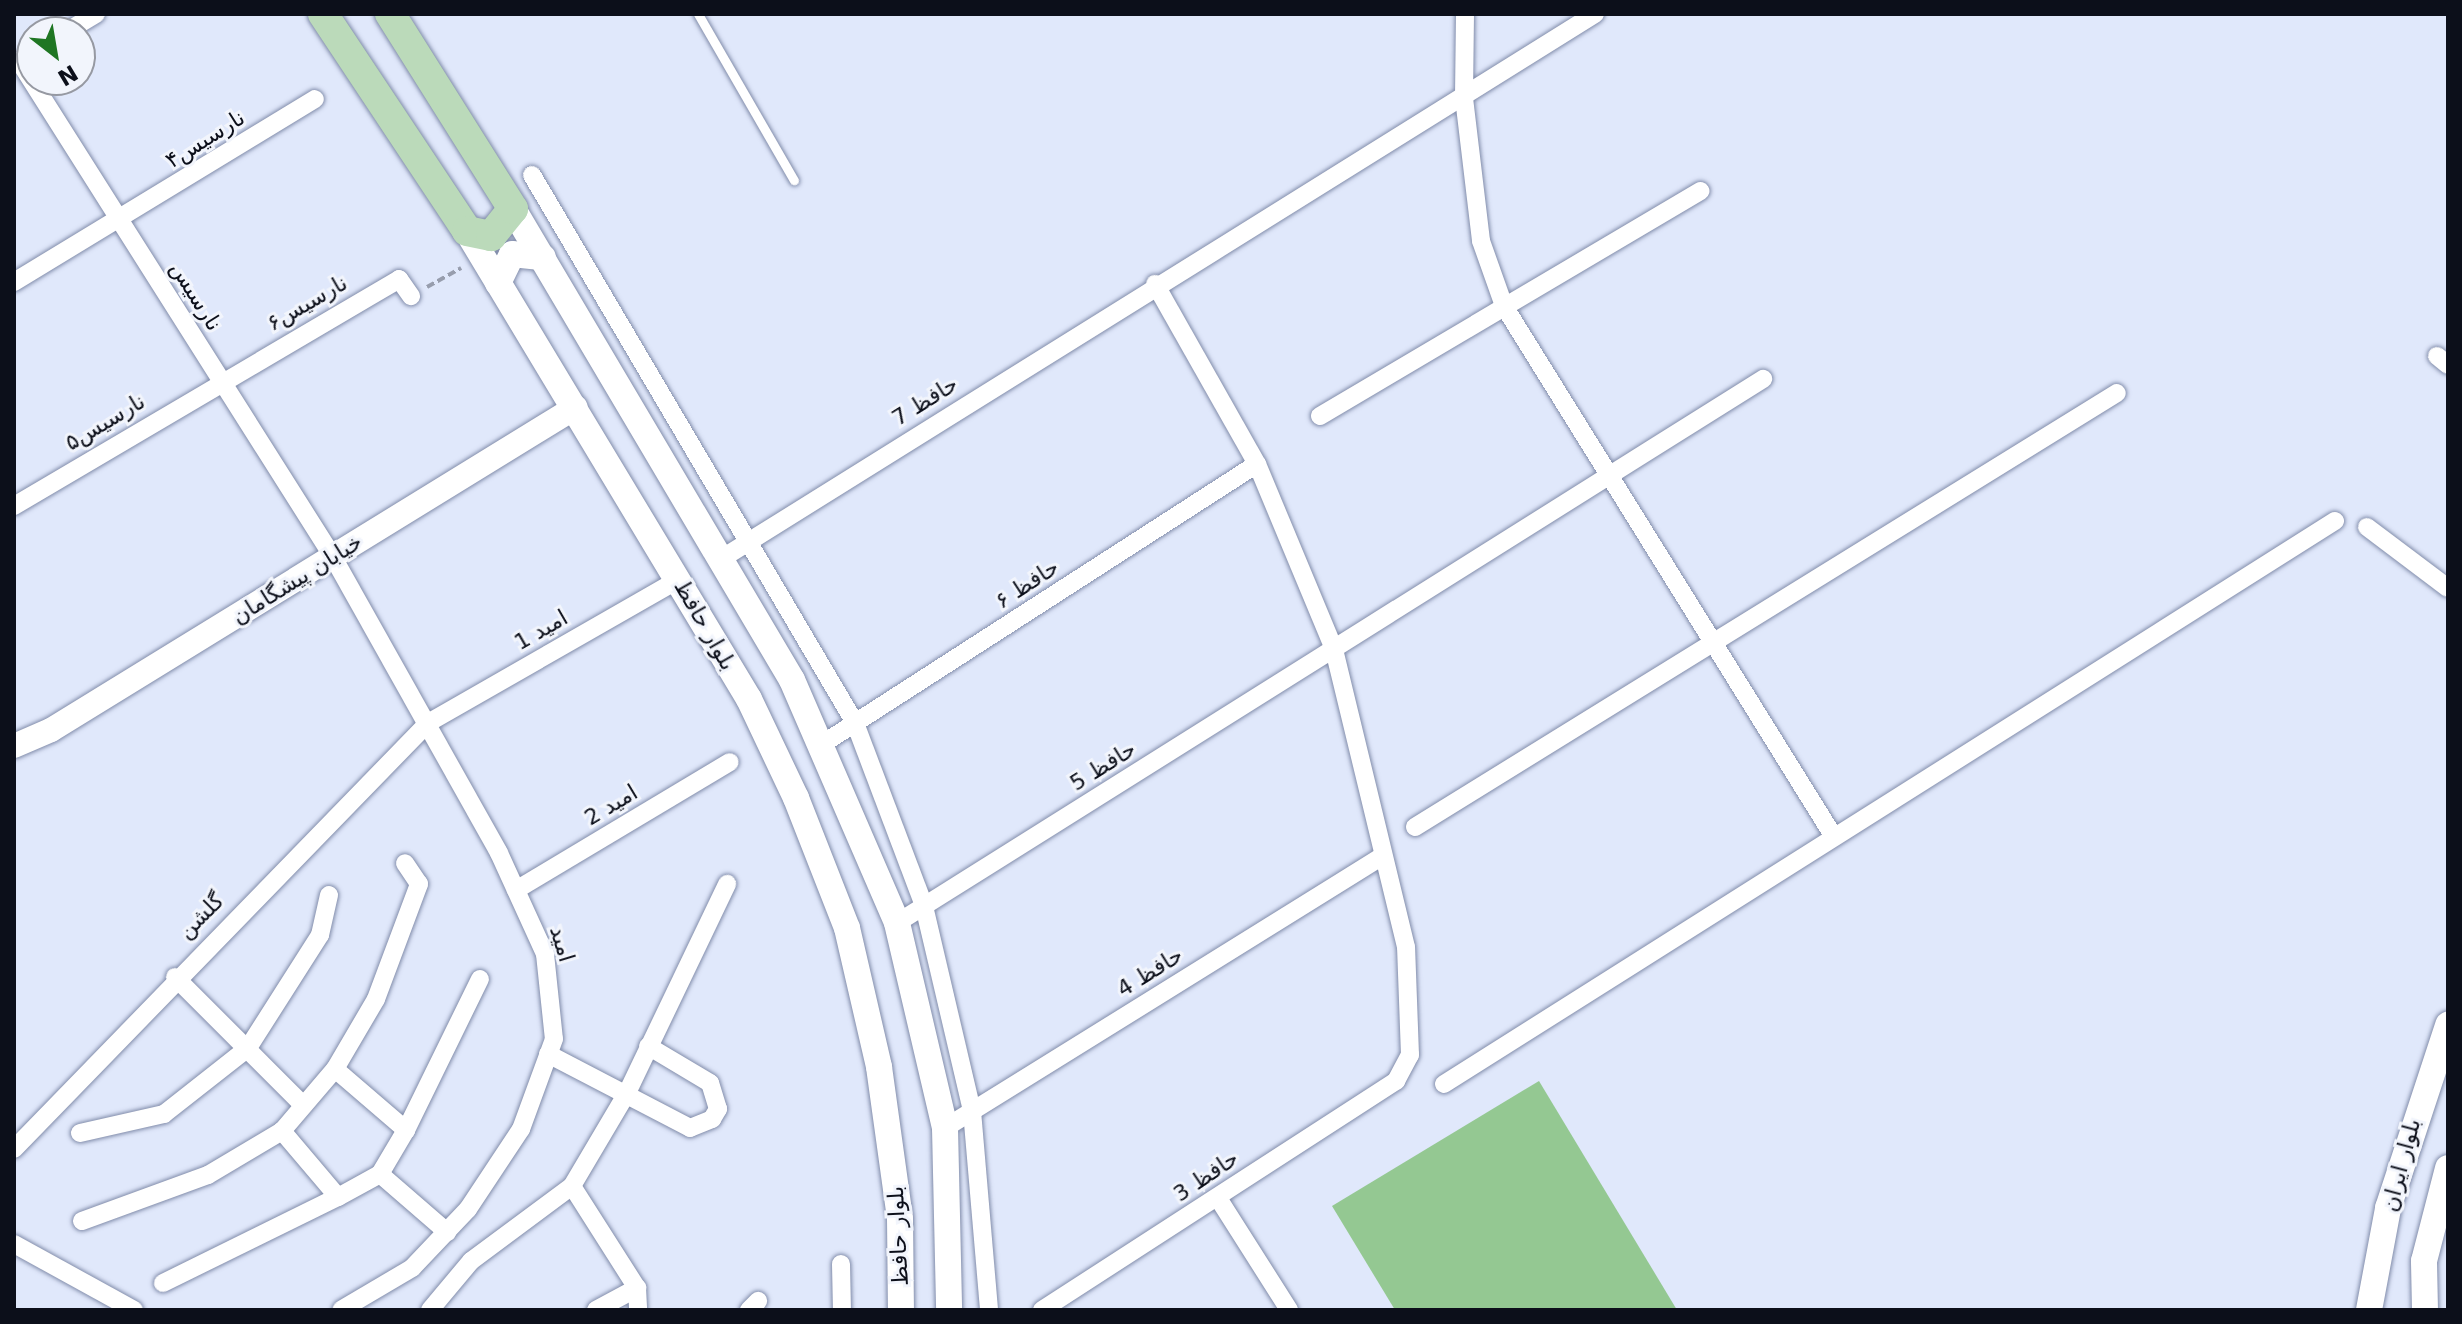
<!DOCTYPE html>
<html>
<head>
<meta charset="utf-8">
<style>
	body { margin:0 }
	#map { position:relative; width:2462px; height:1324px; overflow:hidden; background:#e0e8fb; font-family:"DejaVu Sans","Noto Sans Arabic",sans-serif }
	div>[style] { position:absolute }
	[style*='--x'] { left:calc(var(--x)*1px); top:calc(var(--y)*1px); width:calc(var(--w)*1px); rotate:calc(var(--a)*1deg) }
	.green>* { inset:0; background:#94c892 }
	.path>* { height:4px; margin-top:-2px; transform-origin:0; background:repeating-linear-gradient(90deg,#979dad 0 8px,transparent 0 12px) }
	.roads { filter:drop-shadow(0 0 2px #818caa) drop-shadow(0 0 2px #818caa) }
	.service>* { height:9px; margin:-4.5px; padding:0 4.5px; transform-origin:4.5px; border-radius:4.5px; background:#fff }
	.minor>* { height:18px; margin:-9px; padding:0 9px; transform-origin:9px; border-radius:9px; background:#fff }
	.tertiary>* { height:24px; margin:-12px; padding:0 12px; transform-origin:12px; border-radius:12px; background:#fff }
	.secondary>* { height:26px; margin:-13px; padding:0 13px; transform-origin:13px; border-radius:13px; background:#fff }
	.primary>* { height:30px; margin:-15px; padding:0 15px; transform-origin:15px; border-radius:15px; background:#bbdaba }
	span { translate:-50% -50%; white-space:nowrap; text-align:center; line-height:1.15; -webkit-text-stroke:6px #f2f5fc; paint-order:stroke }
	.street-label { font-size:22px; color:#0c0f1a }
	.frame { position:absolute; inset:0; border:16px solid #0c0f1a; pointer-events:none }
	.north { position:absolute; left:16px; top:16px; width:80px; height:80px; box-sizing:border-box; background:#f2f5fc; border:2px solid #9699a2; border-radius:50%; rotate:149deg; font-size:22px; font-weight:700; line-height:32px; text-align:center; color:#0c0f1a }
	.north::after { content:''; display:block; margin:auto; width:28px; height:36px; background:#1f7623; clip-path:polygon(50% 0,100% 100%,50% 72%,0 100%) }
</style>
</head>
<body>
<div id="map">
	<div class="green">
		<i style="clip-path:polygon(1539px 1081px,1677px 1310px,1395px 1310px,1332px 1206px)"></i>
	</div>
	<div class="path">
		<i style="--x:427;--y:287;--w:39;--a:-29"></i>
	</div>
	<div class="roads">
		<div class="service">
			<i style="--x:698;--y:14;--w:192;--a:60"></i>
		</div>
		<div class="minor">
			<i style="--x:1465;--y:14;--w:84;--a:90.7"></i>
			<i style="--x:1464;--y:98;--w:144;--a:83.2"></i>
			<i style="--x:1481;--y:241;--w:69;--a:70.5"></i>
			<i style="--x:1504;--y:306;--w:625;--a:58.14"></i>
			<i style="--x:66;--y:32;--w:35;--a:-31"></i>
			<i style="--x:19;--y:61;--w:587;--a:57.66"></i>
			<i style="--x:333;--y:557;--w:339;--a:60.7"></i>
			<i style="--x:499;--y:853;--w:111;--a:65.5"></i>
			<i style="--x:545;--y:954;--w:85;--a:84"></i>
			<i style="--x:554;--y:1039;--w:96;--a:110.1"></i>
			<i style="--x:521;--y:1129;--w:96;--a:123.5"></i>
			<i style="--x:468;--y:1209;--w:81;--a:133.5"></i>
			<i style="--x:412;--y:1268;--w:82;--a:149.4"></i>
			<i style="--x:532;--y:175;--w:636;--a:59.48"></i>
			<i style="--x:855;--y:723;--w:196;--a:69.3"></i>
			<i style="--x:924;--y:906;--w:211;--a:76.8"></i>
			<i style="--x:972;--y:1111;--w:200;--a:85.1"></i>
			<i style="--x:14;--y:282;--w:352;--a:-31.3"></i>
			<i style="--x:2437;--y:356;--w:14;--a:39"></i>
			<i style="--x:1320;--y:416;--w:442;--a:-30.6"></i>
			<i style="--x:14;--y:506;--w:447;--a:-30.5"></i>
			<i style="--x:399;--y:279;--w:21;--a:55"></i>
			<i style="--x:2367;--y:527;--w:101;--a:37"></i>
			<i style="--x:721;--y:559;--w:1030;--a:-31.95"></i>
			<i style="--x:824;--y:743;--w:515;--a:-32.8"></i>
			<i style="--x:1415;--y:827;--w:825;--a:-31.73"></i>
			<i style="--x:516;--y:890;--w:249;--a:-30.9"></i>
			<i style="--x:897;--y:923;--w:1023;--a:-32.14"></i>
			<i style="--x:175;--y:977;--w:181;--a:45"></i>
			<i style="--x:548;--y:1054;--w:160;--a:27.5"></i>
			<i style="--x:690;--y:1128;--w:24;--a:-22"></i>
			<i style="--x:712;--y:1119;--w:12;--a:-59"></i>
			<i style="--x:718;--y:1109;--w:27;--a:-107"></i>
			<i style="--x:710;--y:1083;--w:72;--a:-149.2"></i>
			<i style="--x:335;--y:1069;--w:94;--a:40.7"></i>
			<i style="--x:406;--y:1130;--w:51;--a:120.6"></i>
			<i style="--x:380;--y:1174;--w:48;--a:151.3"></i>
			<i style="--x:338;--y:1197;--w:87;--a:-130.3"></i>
			<i style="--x:282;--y:1131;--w:82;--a:-49.5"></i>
			<i style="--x:335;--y:1069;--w:81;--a:-59.6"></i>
			<i style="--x:376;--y:999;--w:123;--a:-69.5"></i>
			<i style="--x:419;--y:884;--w:25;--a:-124"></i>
			<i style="--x:1444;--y:1084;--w:1054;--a:-32.29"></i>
			<i style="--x:945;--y:1128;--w:513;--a:-31.86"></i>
			<i style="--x:406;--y:1130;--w:168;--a:-63.9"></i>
			<i style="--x:80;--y:1133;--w:86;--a:-12.7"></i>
			<i style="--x:164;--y:1114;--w:107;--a:-38.2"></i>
			<i style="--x:248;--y:1048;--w:134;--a:-57.5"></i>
			<i style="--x:320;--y:935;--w:41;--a:-77.3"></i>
			<i style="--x:14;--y:1149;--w:594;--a:-45.82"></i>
			<i style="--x:428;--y:723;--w:289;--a:-29.8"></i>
			<i style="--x:380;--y:1174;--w:89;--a:40.9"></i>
			<i style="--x:572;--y:1186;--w:121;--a:57.5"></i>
			<i style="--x:637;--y:1288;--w:22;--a:87"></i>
			<i style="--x:1218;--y:1198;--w:133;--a:57.6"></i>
			<i style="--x:82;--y:1221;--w:134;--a:-20.1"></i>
			<i style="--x:208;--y:1175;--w:86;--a:-30.7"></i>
			<i style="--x:14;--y:1244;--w:137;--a:28.8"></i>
			<i style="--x:841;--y:1264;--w:46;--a:88.8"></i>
			<i style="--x:163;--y:1283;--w:195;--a:-26.2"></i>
			<i style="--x:430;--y:1310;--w:64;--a:-50.1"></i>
			<i style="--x:471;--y:1261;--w:126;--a:-36.6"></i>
			<i style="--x:572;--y:1186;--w:108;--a:-59.4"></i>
			<i style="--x:627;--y:1093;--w:232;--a:-64.4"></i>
			<i style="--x:596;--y:1310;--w:47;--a:-28.2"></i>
			<i style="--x:749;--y:1310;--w:13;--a:-45"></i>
			<i style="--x:1042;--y:1310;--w:422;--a:-32.9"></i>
			<i style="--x:1396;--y:1081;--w:30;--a:-62"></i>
			<i style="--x:1410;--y:1055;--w:108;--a:-92.1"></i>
			<i style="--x:1406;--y:947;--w:307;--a:-103.6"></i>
			<i style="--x:1334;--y:649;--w:200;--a:-112.6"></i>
			<i style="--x:1257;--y:464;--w:207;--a:-119.5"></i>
		</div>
		<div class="tertiary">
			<i style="--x:14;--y:746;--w:40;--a:-23.4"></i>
			<i style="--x:51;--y:730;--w:616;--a:-31.6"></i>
		</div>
		<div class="secondary">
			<i style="--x:513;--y:209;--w:547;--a:59.36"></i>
			<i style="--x:792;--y:680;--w:265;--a:66.6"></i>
			<i style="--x:897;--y:923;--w:211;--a:76.8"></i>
			<i style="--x:945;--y:1128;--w:182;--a:88.7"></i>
			<i style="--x:467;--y:231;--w:546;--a:58.93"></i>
			<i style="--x:749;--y:699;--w:110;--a:64.6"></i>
			<i style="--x:796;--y:798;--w:140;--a:68.6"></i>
			<i style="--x:847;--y:928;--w:143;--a:77"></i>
			<i style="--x:879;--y:1067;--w:153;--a:82.1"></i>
			<i style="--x:900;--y:1219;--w:91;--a:89.4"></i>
			<i style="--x:498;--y:283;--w:32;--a:-64"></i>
			<i style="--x:512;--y:254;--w:31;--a:6"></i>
			<i style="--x:2369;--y:1310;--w:104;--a:-79.4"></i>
			<i style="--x:2388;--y:1208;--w:193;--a:-71.8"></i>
			<i style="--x:2425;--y:1310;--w:49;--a:-91.2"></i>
			<i style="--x:2424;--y:1261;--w:96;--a:-75.5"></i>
		</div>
		<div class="primary">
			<i style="--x:323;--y:14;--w:260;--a:56.4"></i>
			<i style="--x:467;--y:231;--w:25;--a:12"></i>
			<i style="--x:491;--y:236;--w:35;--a:-51"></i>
			<i style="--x:513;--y:209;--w:231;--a:-122.2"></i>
		</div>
	</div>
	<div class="street-label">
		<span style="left:205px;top:139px;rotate:-32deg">نارسیس۴</span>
		<span style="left:196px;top:296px;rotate:58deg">نارسیس</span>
		<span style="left:307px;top:303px;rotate:-30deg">نارسیس۶</span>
		<span style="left:925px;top:401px;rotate:-32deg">حافظ 7</span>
		<span style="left:105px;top:422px;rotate:-31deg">نارسیس۵</span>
		<span style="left:297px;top:579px;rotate:-32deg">خیابان پیشگامان</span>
		<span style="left:1027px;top:584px;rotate:-33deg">حافظ ۶</span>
		<span style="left:705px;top:625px;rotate:60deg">بلوار حافظ</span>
		<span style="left:541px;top:630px;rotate:-30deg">امید 1</span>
		<span style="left:1103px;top:766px;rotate:-32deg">حافظ 5</span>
		<span style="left:611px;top:805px;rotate:-31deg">امید 2</span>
		<span style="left:201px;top:916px;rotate:-45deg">گلشن</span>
		<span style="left:562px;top:944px;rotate:73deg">امید</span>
		<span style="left:1150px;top:972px;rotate:-32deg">حافظ 4</span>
		<span style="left:2401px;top:1165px;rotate:-75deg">بلوار ایران</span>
		<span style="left:1206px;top:1176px;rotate:-34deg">حافظ 3</span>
		<span style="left:898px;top:1236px;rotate:-93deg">بلوار حافظ</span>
	</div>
	<div class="frame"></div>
	<div class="north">N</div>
</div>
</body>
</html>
